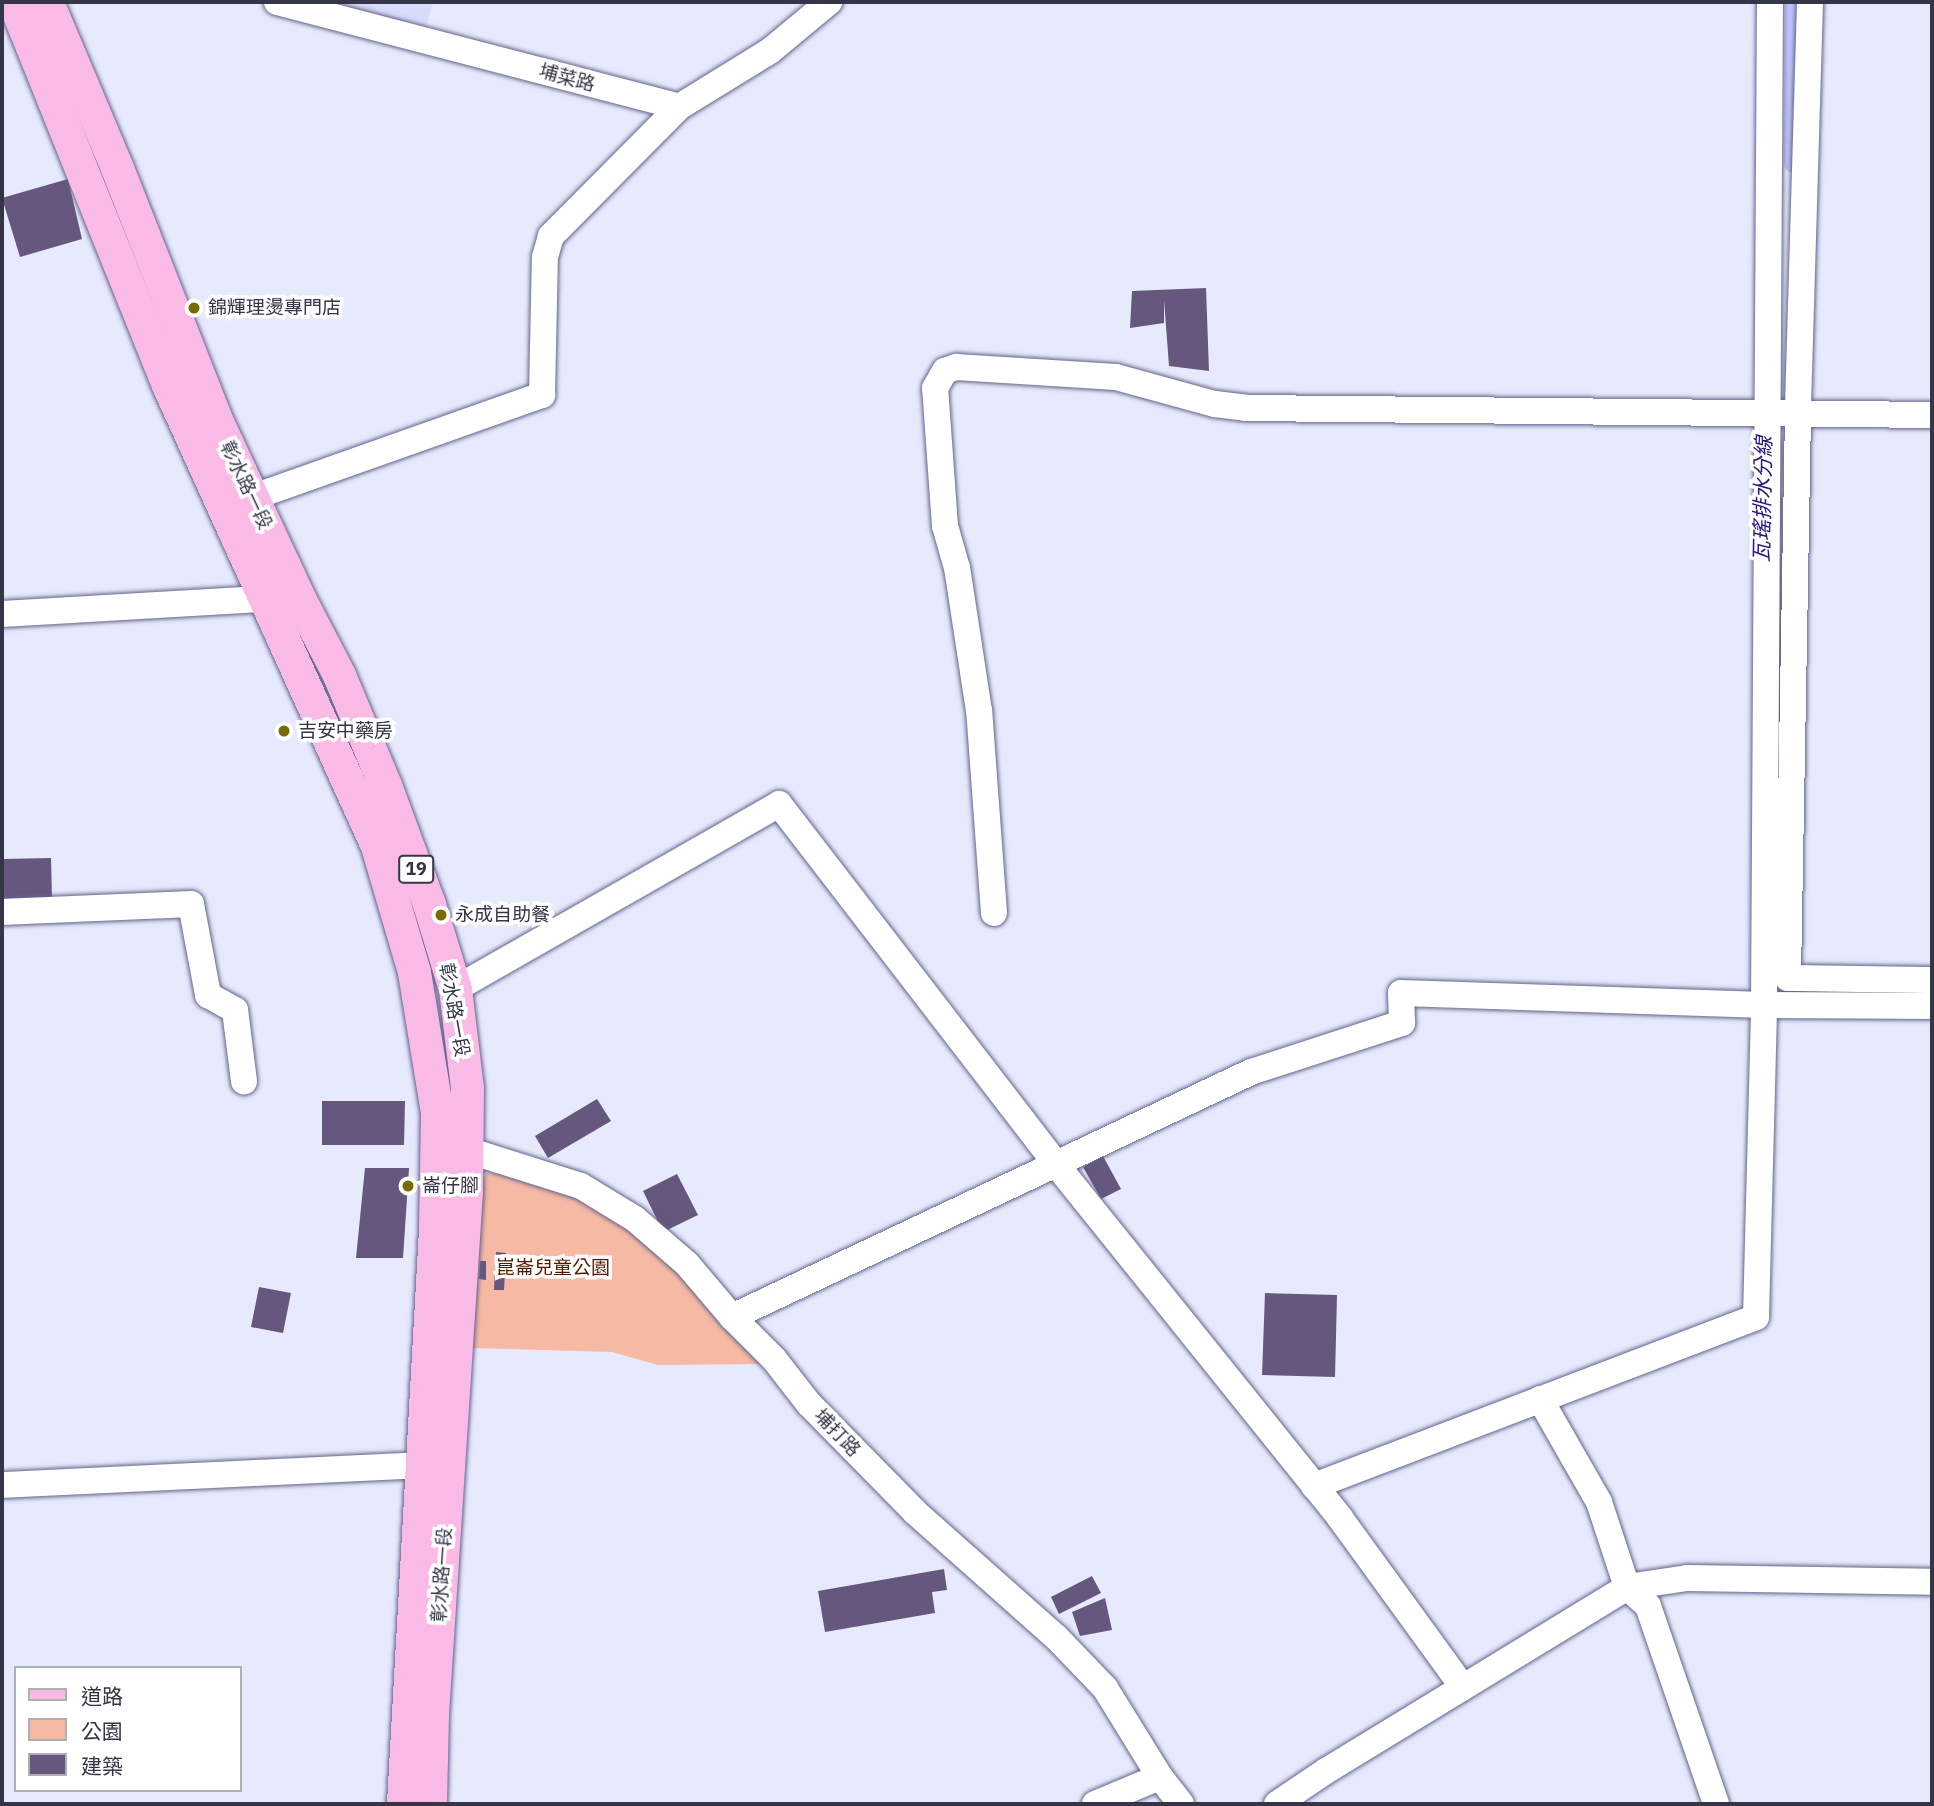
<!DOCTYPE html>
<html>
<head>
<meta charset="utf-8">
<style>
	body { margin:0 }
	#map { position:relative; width:1934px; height:1806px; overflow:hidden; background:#e7eafc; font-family:"IBM Plex Sans","Noto Sans TC",sans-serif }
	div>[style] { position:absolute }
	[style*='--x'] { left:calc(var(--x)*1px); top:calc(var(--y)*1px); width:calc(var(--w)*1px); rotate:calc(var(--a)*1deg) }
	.built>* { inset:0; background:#d8dcfb }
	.green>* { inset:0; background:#f6b9a4 }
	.canal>* { height:19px; margin:-9.5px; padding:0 9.5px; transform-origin:9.5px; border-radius:9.5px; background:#bec3fb }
	.building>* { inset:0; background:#65577d }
	.roads { filter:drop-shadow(0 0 2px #61648c) drop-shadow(0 0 2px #61648c) }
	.minor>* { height:26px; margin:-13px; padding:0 13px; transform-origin:13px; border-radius:13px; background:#fff }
	.major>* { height:33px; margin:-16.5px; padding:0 16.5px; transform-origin:16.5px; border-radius:16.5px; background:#fabae6 }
	.dots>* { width:19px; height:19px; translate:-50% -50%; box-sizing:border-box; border:4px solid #fff; border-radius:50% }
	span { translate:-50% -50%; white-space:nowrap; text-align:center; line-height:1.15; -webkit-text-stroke:7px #fff; paint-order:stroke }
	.shield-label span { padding:2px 5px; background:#fff; border:2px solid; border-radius:5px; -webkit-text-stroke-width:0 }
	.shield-label { font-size:18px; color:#343547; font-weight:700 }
	.street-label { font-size:19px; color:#343547 }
	.poi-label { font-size:19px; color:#343547 }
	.left { translate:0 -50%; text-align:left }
	.park-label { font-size:19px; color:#551800 }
	.water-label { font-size:21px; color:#2a167e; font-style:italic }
	.frame { position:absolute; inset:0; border:4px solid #343547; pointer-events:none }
	.legend { position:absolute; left:14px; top:1666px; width:228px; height:126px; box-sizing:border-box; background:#fff; border:2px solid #aeaeb5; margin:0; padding:9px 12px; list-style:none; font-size:21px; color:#343547 }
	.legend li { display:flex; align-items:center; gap:14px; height:35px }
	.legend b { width:35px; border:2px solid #aeaeb5 }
</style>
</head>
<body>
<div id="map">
	<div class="built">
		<i style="clip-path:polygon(325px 2px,433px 2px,426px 27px)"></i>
	</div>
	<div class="green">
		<i style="clip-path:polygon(487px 1173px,535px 1177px,632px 1222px,770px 1364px,658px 1365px,612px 1352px,472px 1348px,470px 1196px)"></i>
	</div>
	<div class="canal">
		<i style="--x:1793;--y:163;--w:161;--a:-89.6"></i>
	</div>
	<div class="building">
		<i style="clip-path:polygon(68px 179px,82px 239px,20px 257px,2px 198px)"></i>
		<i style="clip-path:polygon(1206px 288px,1209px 371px,1169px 366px,1164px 300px,1164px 323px,1130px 328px,1132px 291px)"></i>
		<i style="clip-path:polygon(51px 858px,52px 898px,2px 899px,2px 859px)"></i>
		<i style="clip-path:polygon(597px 1099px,611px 1121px,548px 1158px,535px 1136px)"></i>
		<i style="clip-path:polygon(322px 1101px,405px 1101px,404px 1145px,322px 1145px)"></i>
		<i style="clip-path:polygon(1103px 1156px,1121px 1189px,1101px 1199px,1083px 1167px)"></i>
		<i style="clip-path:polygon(365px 1168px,409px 1168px,403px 1258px,356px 1258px)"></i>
		<i style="clip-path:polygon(677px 1174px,698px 1215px,663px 1232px,643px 1191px)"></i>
		<i style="clip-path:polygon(496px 1252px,506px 1253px,504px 1290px,494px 1290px)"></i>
		<i style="clip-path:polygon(480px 1261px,486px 1261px,486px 1280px,479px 1279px)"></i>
		<i style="clip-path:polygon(259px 1287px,291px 1293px,283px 1333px,251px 1327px)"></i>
		<i style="clip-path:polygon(1265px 1293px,1337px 1295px,1335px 1377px,1262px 1375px)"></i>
		<i style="clip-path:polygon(944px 1569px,947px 1590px,932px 1592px,935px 1613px,825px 1632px,818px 1591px)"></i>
		<i style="clip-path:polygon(1092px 1576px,1101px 1593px,1059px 1614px,1051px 1597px)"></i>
		<i style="clip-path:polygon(1105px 1598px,1112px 1630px,1080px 1636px,1072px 1612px)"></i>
	</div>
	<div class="roads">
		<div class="minor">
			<i style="--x:277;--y:2;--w:415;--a:14.6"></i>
			<i style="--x:1810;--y:2;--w:412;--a:91.7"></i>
			<i style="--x:1798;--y:414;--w:564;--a:91.02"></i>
			<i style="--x:1788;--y:978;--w:144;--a:0.8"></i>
			<i style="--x:251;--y:498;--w:309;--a:-19.5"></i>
			<i style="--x:542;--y:395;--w:138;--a:-88.8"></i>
			<i style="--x:545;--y:257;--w:22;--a:-74"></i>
			<i style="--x:551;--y:236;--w:182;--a:-45.2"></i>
			<i style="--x:679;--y:107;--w:107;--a:-31.6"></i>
			<i style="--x:770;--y:51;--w:77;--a:-39.7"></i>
			<i style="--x:2;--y:614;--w:281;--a:-3.3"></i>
			<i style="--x:2;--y:912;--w:189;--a:-2.4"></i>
			<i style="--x:191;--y:904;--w:93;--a:79.4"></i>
			<i style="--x:208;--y:995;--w:31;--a:29"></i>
			<i style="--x:235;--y:1010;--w:72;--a:82.8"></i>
			<i style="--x:994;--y:913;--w:203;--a:-94.2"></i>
			<i style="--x:979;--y:711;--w:145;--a:-98.7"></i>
			<i style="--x:957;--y:568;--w:44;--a:-105.9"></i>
			<i style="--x:945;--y:526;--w:138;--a:-94.1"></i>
			<i style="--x:935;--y:388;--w:20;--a:-60"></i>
			<i style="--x:945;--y:371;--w:12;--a:-20"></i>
			<i style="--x:956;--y:367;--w:160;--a:3.6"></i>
			<i style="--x:1116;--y:377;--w:103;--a:15.3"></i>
			<i style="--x:1215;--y:404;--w:31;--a:7"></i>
			<i style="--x:1246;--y:408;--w:686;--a:0.58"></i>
			<i style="--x:455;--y:989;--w:373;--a:-29.7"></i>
			<i style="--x:779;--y:804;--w:453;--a:52.4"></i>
			<i style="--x:1055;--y:1163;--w:455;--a:51.2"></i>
			<i style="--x:1340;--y:1518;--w:209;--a:54"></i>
			<i style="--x:448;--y:1144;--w:139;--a:17.5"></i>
			<i style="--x:581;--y:1186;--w:63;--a:31.4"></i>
			<i style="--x:635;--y:1219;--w:69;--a:40.9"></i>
			<i style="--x:687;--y:1264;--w:70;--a:49.7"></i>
			<i style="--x:732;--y:1317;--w:59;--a:45"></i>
			<i style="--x:774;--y:1359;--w:57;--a:52.1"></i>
			<i style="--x:809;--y:1404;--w:151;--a:45.5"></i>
			<i style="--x:915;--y:1512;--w:188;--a:41.6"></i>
			<i style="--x:1056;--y:1637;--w:71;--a:46.1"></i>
			<i style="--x:1105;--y:1688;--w:105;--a:58.3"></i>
			<i style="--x:1160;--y:1777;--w:34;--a:52"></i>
			<i style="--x:732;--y:1317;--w:574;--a:-25.27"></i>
			<i style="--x:1251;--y:1072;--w:159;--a:-18"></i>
			<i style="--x:1402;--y:1023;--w:30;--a:-92"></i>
			<i style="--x:1401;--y:993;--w:363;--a:1.9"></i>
			<i style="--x:1764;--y:1005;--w:168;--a:0.3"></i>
			<i style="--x:1540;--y:1399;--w:119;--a:60.2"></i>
			<i style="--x:1599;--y:1502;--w:89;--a:71.8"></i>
			<i style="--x:1627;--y:1587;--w:28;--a:42"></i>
			<i style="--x:1648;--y:1606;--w:209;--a:71"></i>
			<i style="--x:2;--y:1485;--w:420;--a:-2.7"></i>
			<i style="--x:1314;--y:1486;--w:473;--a:-20.9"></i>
			<i style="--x:1756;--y:1317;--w:312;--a:-88.5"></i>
			<i style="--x:1764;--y:1005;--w:1003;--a:-89.66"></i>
			<i style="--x:1095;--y:1804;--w:70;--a:-22.6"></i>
			<i style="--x:1277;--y:1804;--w:59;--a:-34"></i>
			<i style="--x:1326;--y:1771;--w:353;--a:-31.4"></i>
			<i style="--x:1627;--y:1587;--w:61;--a:-8.5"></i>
			<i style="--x:1687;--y:1578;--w:245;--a:0.9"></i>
		</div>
		<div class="major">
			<i style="--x:14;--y:2;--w:413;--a:68.1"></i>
			<i style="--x:168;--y:385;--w:506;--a:65.61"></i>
			<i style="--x:377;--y:846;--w:131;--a:73.6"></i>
			<i style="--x:414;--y:972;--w:142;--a:80.7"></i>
			<i style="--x:437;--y:1112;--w:117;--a:91"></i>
			<i style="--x:435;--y:1229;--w:576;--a:93.19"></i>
			<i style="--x:47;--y:2;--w:180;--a:67.1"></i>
			<i style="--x:117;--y:168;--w:275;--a:68.5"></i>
			<i style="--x:218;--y:424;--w:192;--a:65"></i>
			<i style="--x:299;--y:598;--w:87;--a:62.5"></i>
			<i style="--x:339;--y:675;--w:119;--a:67.3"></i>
			<i style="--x:385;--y:785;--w:127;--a:69.7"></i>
			<i style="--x:429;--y:904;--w:89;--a:73"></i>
			<i style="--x:455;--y:989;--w:100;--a:83.1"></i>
			<i style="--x:467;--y:1088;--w:103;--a:90.6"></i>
			<i style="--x:466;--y:1191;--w:524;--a:93.72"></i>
			<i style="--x:432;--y:1714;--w:90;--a:91.3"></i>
		</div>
	</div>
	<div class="dots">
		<i style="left:194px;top:308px;background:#786b03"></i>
		<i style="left:284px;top:731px;background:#786b03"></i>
		<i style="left:441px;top:915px;background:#786b03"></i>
		<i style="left:408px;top:1186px;background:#786b03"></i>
	</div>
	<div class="shield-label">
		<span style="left:416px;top:869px">19</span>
	</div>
	<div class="street-label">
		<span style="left:567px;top:78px;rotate:15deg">埔菜路</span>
		<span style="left:246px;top:485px;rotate:65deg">彰水路一段</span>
		<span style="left:454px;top:1010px;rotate:80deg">彰水路一段</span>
		<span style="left:837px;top:1433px;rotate:46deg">埔打路</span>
		<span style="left:442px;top:1575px;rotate:-86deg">彰水路一段</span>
	</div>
	<div class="poi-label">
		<span class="left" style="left:208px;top:308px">錦輝理燙專門店</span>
		<span class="left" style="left:298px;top:731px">吉安中藥房</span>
		<span class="left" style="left:455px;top:915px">永成自助餐</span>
		<span class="left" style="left:422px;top:1186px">崙仔腳</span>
	</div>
	<div class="park-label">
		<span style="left:553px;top:1268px">崑崙兒童公園</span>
	</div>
	<div class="water-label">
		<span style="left:1762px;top:499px;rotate:-89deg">瓦瑤排水分線</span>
	</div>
	<div class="frame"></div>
	<ul class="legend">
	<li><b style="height:9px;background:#fabae6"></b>道路</li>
	<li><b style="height:19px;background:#f6b9a4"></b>公園</li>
	<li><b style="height:19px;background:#65577d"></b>建築</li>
	</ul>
</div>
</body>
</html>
